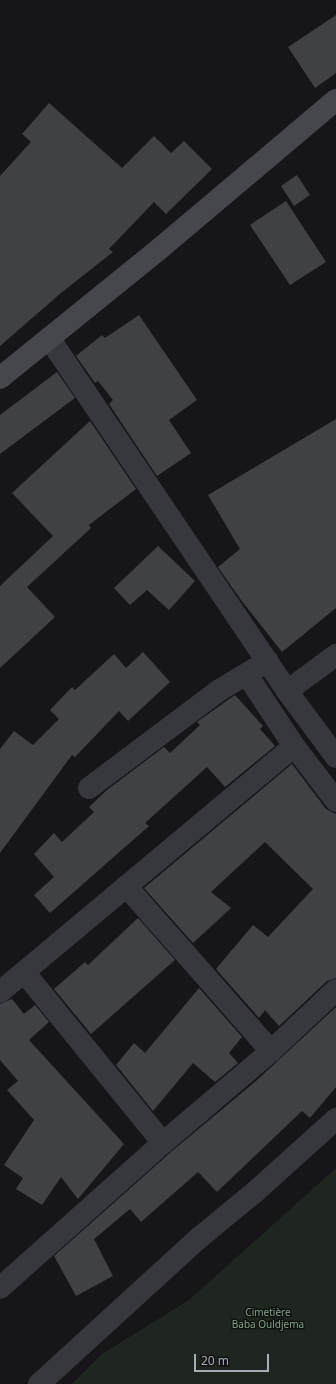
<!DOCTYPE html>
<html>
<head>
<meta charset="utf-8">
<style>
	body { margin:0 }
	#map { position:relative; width:336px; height:1384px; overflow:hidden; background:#161618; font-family:"Noto Sans",sans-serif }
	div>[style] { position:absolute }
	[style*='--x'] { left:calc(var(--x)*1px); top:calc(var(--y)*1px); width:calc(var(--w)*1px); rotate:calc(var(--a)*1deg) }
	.green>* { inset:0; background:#1e261f }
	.building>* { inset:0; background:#404145 }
	.street>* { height:22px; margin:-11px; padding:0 11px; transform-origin:11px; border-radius:11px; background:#37383d }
	.secondary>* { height:22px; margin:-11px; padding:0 11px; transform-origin:11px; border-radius:11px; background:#45474d }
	span { translate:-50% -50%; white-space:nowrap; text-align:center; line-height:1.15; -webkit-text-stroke:3px #111113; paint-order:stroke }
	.park-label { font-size:10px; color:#7fa381 }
	.scale { position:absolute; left:194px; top:1354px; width:75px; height:18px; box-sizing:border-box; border:2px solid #a8adb8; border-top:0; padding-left:5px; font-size:12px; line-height:14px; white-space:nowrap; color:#a8adb8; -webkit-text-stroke:3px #111113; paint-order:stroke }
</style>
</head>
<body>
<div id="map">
	<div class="green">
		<i style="clip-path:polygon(336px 1168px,336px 1384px,72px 1384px,102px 1354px,189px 1300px)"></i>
	</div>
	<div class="building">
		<i style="clip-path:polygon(336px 15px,336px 73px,315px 88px,288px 47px)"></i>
		<i style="clip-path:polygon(49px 103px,122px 168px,154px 136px,171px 153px,184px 141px,212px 169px,166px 214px,154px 202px,109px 249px,113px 252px,61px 293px,0 346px,0 176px,31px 142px,22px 134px)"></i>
		<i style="clip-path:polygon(297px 175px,310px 195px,294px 206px,281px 186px)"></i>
		<i style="clip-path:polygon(286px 201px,326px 262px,290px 285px,250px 225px)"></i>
		<i style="clip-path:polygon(139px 315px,197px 400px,169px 420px,191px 453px,157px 476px,109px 404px,113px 400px,98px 381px,95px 383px,76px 356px,102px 335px,105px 338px)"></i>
		<i style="clip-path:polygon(57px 372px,75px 398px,0 454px,0 415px)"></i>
		<i style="clip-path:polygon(336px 419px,336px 608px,282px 652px,241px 600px,218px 567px,240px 549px,208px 495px)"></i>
		<i style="clip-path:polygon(90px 421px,136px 489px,89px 525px,91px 528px,27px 587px,55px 617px,0 668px,0 586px,53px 536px,12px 493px)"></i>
		<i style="clip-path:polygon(158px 546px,195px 581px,169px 610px,147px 590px,130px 605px,114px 588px)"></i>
		<i style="clip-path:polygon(143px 652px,170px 682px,128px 721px,119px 711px,75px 757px,72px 755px,0 853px,0 749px,14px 731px,33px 745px,59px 719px,50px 710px,72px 687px,75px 690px,114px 654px,126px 668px)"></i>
		<i style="clip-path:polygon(235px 695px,263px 726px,260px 729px,275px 746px,225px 787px,207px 767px,145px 823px,149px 826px,50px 913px,34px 895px,54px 877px,34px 854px,54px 833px,62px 842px,94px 812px,89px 807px,107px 790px,164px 747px,170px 753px,200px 725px,197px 722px)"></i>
		<i style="clip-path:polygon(292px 764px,326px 809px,336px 814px,336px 978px,327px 981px,279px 1026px,265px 1010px,259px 1018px,216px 969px,253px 925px,268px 937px,313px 889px,265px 842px,211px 892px,231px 908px,193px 943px,144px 888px)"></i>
		<i style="clip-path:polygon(138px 918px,175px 960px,91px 1034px,54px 989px,85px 962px,88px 965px)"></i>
		<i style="clip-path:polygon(199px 988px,242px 1037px,229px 1053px,238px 1063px,215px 1082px,193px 1063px,153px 1111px,116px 1065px,134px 1043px,145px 1053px)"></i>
		<i style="clip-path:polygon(12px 999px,24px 1014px,35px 1005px,49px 1022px,29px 1040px,124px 1144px,78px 1199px,61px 1177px,42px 1205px,16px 1189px,23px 1178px,4px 1165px,34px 1120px,7px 1090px,18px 1081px,0 1060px,0 1004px)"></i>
		<i style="clip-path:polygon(336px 1007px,336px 1087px,310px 1118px,302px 1111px,217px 1192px,198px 1172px,141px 1222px,130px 1209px,94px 1239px,113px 1276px,76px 1296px,54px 1256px,171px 1152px,256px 1081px)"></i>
	</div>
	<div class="street">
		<i style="--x:49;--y:338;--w:426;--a:56"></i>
		<i style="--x:287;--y:691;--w:82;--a:53.4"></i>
		<i style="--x:247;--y:675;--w:85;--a:56.5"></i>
		<i style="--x:294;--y:746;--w:69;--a:52.6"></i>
		<i style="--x:287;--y:691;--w:61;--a:-36.3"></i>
		<i style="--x:89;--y:788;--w:161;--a:-36.9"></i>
		<i style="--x:218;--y:691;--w:58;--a:-31"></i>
		<i style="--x:126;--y:886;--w:220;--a:48.7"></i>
		<i style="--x:24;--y:972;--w:220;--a:50.9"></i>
		<i style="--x:0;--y:992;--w:383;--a:-39.9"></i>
		<i style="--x:0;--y:1288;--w:218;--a:-41.7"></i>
		<i style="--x:163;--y:1143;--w:142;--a:-40.4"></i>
		<i style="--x:271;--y:1051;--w:89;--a:-43.2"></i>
		<i style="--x:39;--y:1384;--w:217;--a:-42.4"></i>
		<i style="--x:199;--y:1238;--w:74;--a:-39.5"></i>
		<i style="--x:256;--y:1191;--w:108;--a:-42"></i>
	</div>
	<div class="secondary">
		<i style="--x:0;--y:378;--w:202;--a:-39"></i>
		<i style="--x:157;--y:251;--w:234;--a:-40.2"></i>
	</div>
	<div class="park-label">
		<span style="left:268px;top:1318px">Cimetière<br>Baba Ouldjema</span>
	</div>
	<div class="scale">20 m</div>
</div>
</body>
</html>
